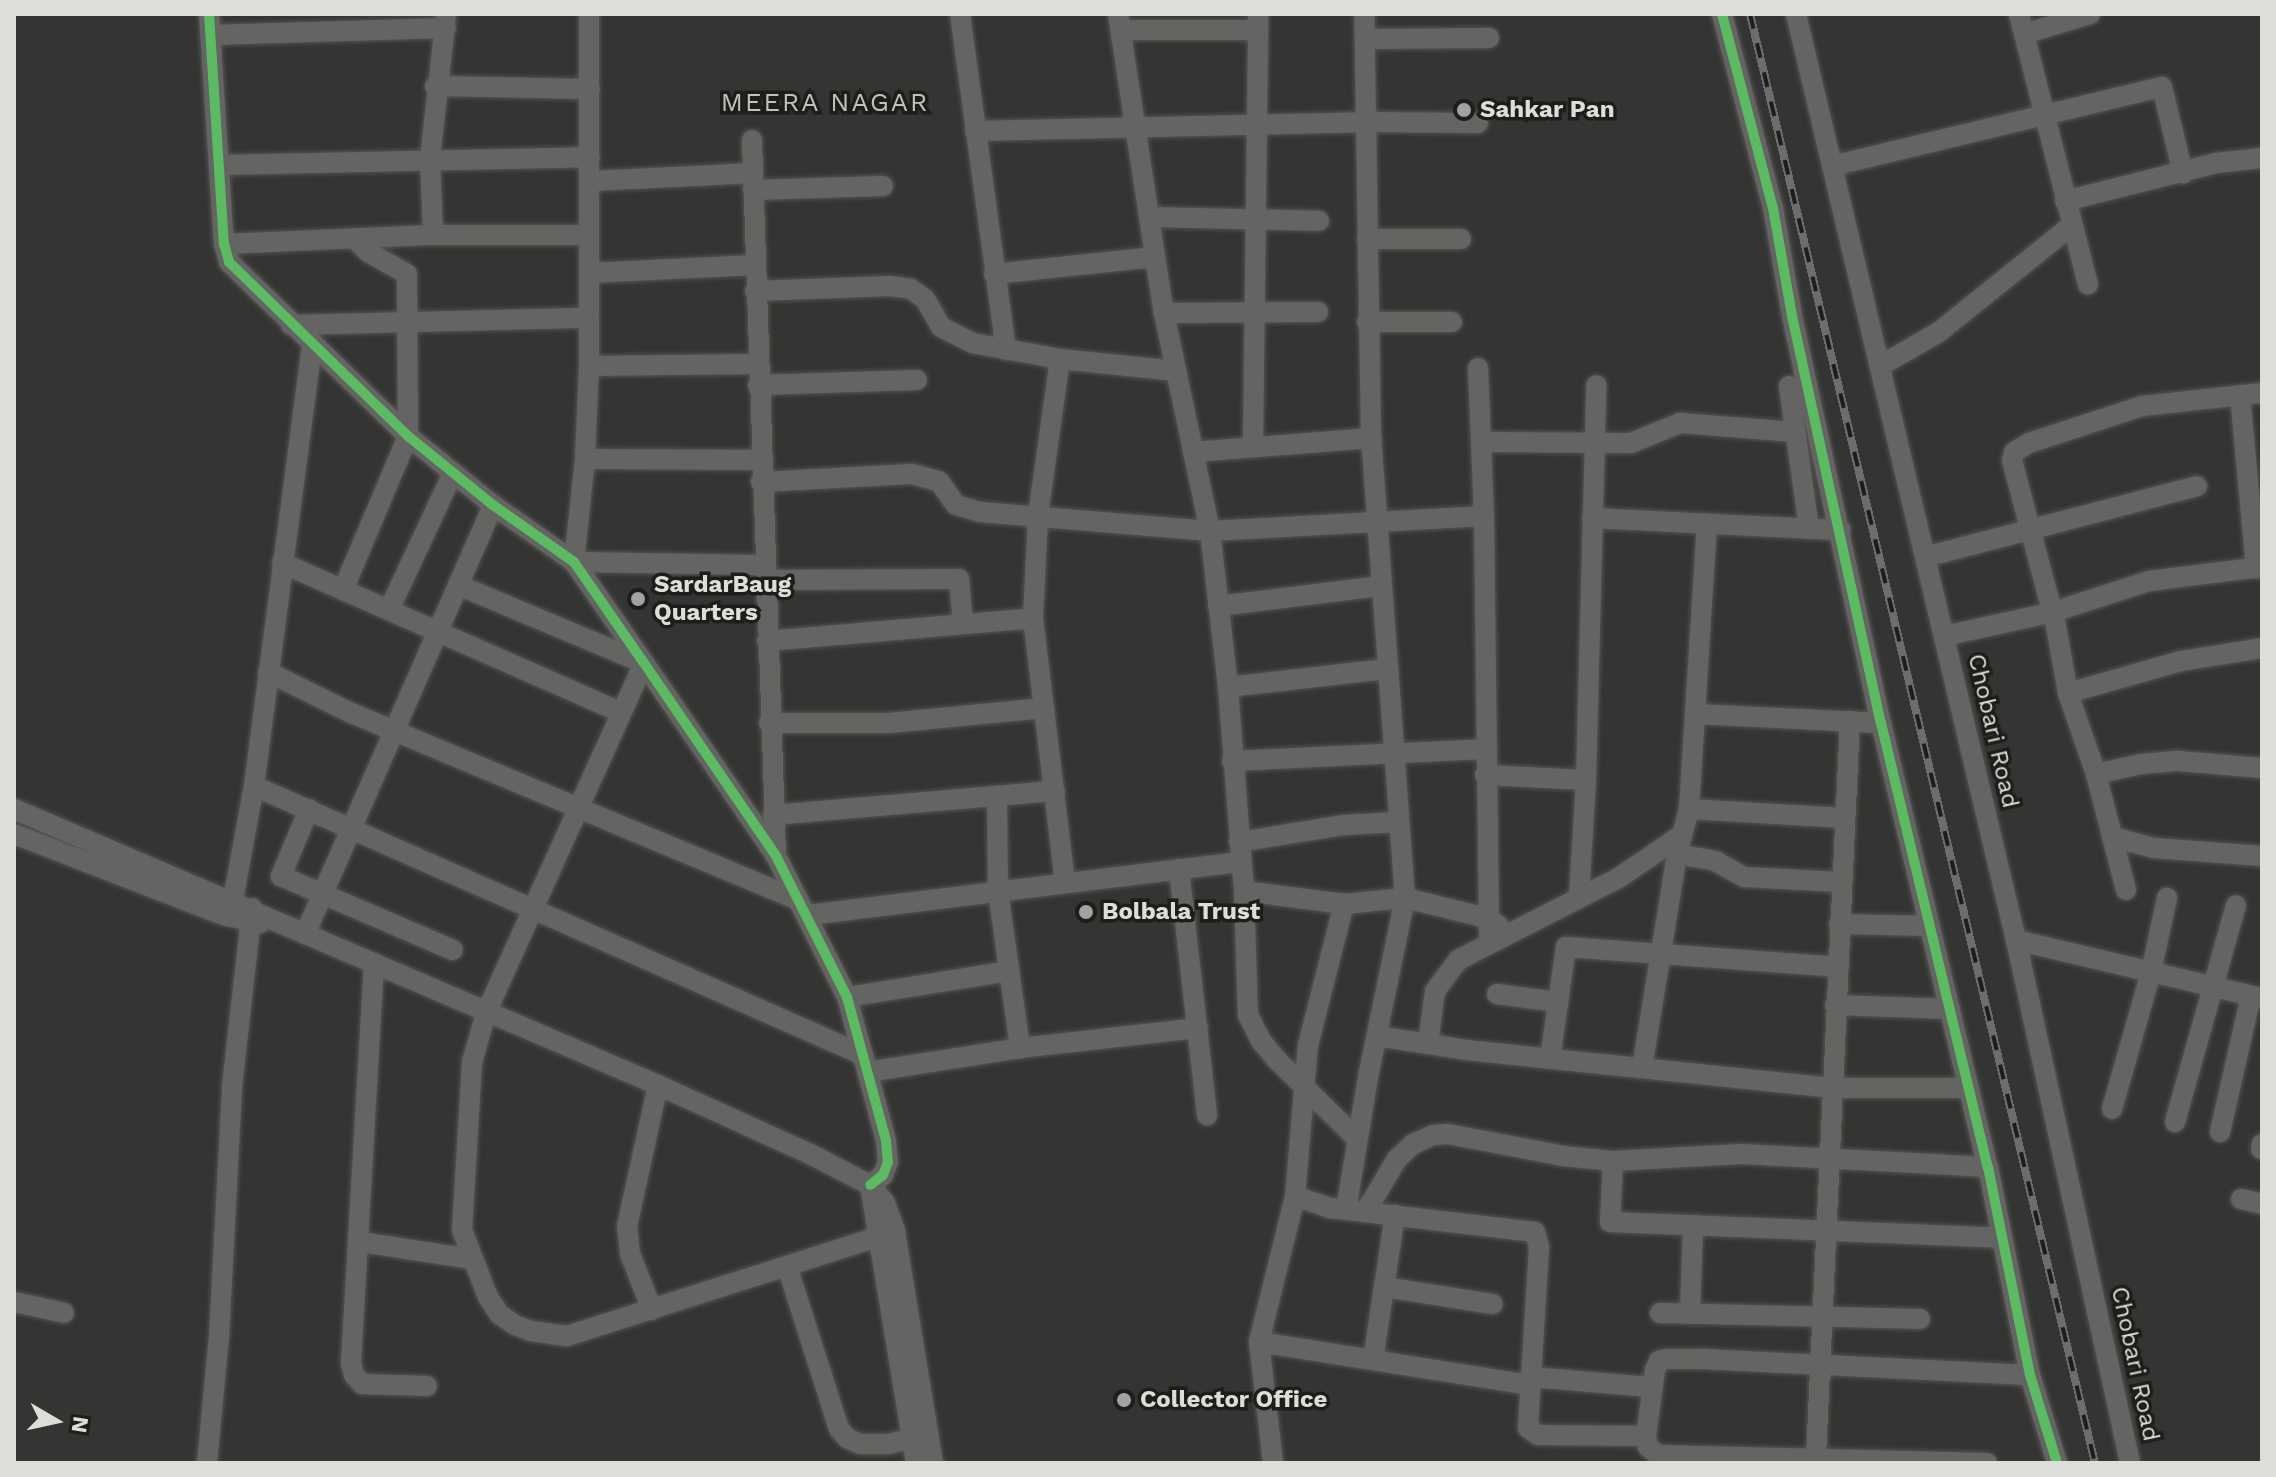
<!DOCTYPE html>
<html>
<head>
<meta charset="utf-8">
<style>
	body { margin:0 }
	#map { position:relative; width:2276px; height:1477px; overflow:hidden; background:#343533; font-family:"Work Sans",sans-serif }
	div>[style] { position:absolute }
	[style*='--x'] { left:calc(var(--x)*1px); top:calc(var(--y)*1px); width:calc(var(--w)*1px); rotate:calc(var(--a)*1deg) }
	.roads { filter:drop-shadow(0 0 2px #535351) drop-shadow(0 0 2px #535351) }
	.minor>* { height:20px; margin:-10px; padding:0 10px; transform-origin:10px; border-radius:10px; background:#646563 }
	.rail>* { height:8px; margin-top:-4px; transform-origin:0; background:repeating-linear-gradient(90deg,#1d1d1b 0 15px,#6d6e6c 0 30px); box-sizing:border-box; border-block:2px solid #6d6e6c }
	.cycleway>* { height:10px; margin:-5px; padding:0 5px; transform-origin:5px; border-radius:5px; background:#5cba63 }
	.dots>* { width:22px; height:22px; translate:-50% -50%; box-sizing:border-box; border:4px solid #1d1d1b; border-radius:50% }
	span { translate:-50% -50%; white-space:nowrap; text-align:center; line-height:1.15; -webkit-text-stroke:7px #1d1d1b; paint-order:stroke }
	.poi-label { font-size:24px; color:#ddddda; font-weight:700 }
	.left { translate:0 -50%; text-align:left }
	.street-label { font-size:24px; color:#ddddda }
	.neighbourhood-label { font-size:26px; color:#c2c2bd; letter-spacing:2px }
	.frame { position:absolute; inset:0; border:16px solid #ddddda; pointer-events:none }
	.north { position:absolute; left:16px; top:1381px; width:80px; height:80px; -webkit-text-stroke:6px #1d1d1b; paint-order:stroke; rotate:99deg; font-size:22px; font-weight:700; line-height:32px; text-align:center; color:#ddddda }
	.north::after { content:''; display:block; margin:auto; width:28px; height:36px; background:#ddddda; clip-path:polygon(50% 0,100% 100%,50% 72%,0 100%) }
</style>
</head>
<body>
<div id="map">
	<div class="roads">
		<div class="minor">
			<i style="--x:209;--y:14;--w:230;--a:86.3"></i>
			<i style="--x:224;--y:244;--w:19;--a:74"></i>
			<i style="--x:229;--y:262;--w:250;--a:44.2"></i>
			<i style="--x:408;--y:436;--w:109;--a:39.1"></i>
			<i style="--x:493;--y:505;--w:99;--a:35.1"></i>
			<i style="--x:574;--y:562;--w:123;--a:55.3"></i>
			<i style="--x:644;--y:663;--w:234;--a:55.6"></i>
			<i style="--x:776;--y:856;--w:158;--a:63.3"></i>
			<i style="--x:847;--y:997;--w:149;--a:74.8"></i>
			<i style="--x:886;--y:1141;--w:21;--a:85"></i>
			<i style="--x:888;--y:1162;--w:14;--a:111"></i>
			<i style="--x:883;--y:1175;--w:16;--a:142"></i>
			<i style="--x:589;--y:14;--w:352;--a:90"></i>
			<i style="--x:589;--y:366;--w:93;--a:92.5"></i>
			<i style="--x:585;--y:459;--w:104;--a:96.1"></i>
			<i style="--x:574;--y:562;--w:190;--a:0.9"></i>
			<i style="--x:960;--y:14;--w:339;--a:82.2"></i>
			<i style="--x:1118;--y:14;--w:303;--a:81.3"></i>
			<i style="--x:1164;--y:313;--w:223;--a:78.1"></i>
			<i style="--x:1210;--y:531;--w:157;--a:83.4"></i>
			<i style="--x:1228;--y:687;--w:205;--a:85.5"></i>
			<i style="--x:1244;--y:891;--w:124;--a:88.2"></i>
			<i style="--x:1248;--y:1015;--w:29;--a:63"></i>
			<i style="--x:1261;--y:1041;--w:25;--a:50"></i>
			<i style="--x:1277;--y:1060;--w:112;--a:44.6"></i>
			<i style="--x:1722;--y:14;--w:201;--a:75.3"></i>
			<i style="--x:1773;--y:208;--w:110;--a:80"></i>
			<i style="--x:1792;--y:316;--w:417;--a:77.7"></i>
			<i style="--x:1881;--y:723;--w:457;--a:76.5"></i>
			<i style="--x:1988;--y:1167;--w:212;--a:78.6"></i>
			<i style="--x:2030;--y:1375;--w:92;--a:72.9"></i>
			<i style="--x:1796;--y:14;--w:952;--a:76.64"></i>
			<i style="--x:2016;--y:940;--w:535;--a:77.7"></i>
			<i style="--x:2019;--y:14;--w:279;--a:75.7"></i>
			<i style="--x:1121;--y:30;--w:137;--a:0"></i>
			<i style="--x:2024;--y:34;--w:69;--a:-16.9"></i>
			<i style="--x:210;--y:35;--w:236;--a:-1.7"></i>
			<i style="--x:1365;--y:39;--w:124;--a:-0.5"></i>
			<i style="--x:435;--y:86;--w:155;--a:1.1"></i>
			<i style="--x:975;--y:131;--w:390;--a:-1.3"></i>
			<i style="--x:1365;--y:122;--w:113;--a:0.5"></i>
			<i style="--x:752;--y:140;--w:716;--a:88.08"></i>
			<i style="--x:219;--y:165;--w:371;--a:-1.2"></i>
			<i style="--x:1832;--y:166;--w:339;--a:-13.5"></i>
			<i style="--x:2162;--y:87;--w:89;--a:76.3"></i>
			<i style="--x:590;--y:181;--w:163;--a:-2.8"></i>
			<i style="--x:753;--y:190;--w:130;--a:-1.8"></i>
			<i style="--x:2065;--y:201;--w:156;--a:-14.1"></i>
			<i style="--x:2216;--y:163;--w:46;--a:-6.2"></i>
			<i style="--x:1149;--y:217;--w:170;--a:1.3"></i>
			<i style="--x:433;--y:235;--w:77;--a:-92.2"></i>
			<i style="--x:430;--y:158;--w:143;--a:-83.6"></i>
			<i style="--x:1367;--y:239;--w:94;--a:0"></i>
			<i style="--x:224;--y:244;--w:209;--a:-2.5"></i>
			<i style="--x:433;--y:235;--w:156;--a:0"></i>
			<i style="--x:589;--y:273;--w:166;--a:-2.8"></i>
			<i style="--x:994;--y:274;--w:162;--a:-6"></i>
			<i style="--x:755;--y:291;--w:135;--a:-2.1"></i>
			<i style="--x:890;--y:286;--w:21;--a:8"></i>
			<i style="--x:911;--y:289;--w:17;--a:36"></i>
			<i style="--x:925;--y:299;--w:32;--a:60"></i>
			<i style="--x:941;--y:327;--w:35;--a:27"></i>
			<i style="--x:972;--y:343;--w:89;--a:10.3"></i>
			<i style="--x:1060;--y:359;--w:117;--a:5.9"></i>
			<i style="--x:1164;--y:313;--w:154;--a:-0.4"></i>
			<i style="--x:1367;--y:322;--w:85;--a:0"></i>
			<i style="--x:291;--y:325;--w:297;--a:-1.4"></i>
			<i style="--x:1060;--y:359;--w:159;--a:98"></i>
			<i style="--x:1038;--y:516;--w:102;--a:92.8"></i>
			<i style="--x:1033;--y:618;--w:267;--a:83.1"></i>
			<i style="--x:589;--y:366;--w:168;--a:-0.7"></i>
			<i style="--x:1880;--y:366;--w:68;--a:-30"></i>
			<i style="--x:1939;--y:332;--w:171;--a:-38.8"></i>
			<i style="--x:1478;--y:368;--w:148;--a:87.7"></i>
			<i style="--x:1484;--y:516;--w:427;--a:89.3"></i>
			<i style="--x:758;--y:385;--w:159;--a:-1.8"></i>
			<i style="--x:1789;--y:386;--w:144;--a:82"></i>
			<i style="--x:2240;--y:395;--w:174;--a:84.7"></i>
			<i style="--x:1481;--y:442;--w:150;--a:0.4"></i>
			<i style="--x:1631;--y:443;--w:53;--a:-22.2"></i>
			<i style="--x:1680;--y:423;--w:115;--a:4.5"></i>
			<i style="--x:1253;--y:447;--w:433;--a:-89.3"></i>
			<i style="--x:1193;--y:452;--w:179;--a:-4.5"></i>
			<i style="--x:585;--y:459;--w:175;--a:0.3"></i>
			<i style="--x:761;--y:482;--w:151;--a:-3"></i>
			<i style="--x:912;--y:474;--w:28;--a:15"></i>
			<i style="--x:939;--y:481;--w:29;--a:55"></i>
			<i style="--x:956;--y:505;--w:25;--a:16"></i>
			<i style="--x:980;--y:512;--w:231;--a:4.7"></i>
			<i style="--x:1210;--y:531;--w:274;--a:-3.1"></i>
			<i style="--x:1592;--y:518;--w:249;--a:2.8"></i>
			<i style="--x:1925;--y:557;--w:281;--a:-14.6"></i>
			<i style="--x:282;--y:563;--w:369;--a:23.8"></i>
			<i style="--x:765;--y:580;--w:194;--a:-0.3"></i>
			<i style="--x:959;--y:579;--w:45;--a:84.9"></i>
			<i style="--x:458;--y:585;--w:202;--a:22.8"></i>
			<i style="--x:644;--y:663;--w:381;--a:114.3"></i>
			<i style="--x:487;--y:1010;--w:54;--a:106.1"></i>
			<i style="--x:472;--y:1062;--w:168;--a:93.4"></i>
			<i style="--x:462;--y:1230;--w:72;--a:68.8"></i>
			<i style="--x:488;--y:1297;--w:20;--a:57"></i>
			<i style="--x:499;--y:1314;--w:19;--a:35"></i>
			<i style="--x:515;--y:1325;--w:17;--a:21"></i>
			<i style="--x:531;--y:1331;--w:36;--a:8"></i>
			<i style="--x:567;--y:1336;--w:325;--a:-17.7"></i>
			<i style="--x:343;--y:590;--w:167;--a:-67.1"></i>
			<i style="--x:408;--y:436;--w:162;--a:-90.4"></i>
			<i style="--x:407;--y:274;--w:45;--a:-150.6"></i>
			<i style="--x:368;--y:252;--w:18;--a:-135"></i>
			<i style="--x:1218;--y:606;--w:163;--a:-7"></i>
			<i style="--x:389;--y:610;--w:151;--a:-65"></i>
			<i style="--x:1944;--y:636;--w:112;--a:-12.4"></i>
			<i style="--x:2053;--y:612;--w:101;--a:-17.9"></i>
			<i style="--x:2149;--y:581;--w:114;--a:-7.1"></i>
			<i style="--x:767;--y:641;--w:267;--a:-4.9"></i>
			<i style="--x:268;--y:672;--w:90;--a:26.3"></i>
			<i style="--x:349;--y:712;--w:487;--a:22.7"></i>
			<i style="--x:1228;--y:687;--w:159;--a:-6.5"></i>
			<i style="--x:2068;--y:693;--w:117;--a:-15.8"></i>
			<i style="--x:2181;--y:661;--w:82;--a:-9.1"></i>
			<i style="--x:1696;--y:714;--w:185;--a:2.8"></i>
			<i style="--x:769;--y:723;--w:120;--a:0"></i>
			<i style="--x:889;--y:723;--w:156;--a:-5.5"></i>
			<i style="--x:1232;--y:761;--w:252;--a:-2.7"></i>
			<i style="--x:2096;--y:774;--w:46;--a:-12.5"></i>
			<i style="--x:2141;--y:764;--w:38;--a:-5"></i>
			<i style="--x:2179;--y:761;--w:83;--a:4.8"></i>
			<i style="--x:1485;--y:775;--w:101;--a:2.8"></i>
			<i style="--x:254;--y:786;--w:666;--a:23.83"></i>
			<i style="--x:997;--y:796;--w:95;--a:89.4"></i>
			<i style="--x:998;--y:891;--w:159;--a:82"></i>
			<i style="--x:14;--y:809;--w:701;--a:23.2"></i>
			<i style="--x:658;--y:1085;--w:169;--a:24.4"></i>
			<i style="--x:812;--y:1155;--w:65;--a:27.3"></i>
			<i style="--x:870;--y:1185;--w:23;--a:50"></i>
			<i style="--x:885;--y:1203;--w:30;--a:70"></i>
			<i style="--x:895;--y:1231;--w:235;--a:80.7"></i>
			<i style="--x:309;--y:809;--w:73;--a:112.7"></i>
			<i style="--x:281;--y:876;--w:187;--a:23.3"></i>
			<i style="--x:1689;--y:809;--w:156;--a:3.3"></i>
			<i style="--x:773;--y:815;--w:283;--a:-4.9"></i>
			<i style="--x:14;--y:834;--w:224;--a:21.2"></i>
			<i style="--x:223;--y:915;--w:38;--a:12"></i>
			<i style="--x:2112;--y:837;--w:43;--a:14.7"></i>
			<i style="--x:2154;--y:848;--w:108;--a:4.2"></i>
			<i style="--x:1239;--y:842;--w:105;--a:-9.3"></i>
			<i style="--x:1343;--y:825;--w:56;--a:-3.1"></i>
			<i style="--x:1677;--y:854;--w:39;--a:10"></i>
			<i style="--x:1715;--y:861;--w:33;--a:29"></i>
			<i style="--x:1744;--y:877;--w:97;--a:3"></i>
			<i style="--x:1179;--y:869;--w:248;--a:83.5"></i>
			<i style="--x:2126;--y:890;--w:120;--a:-104.5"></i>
			<i style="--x:2096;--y:774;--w:86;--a:-109.1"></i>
			<i style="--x:2068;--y:693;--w:68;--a:-100.2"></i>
			<i style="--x:2056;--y:626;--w:171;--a:-104.9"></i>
			<i style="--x:2012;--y:461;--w:9;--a:-77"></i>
			<i style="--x:2014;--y:452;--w:17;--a:-31"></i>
			<i style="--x:2029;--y:443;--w:119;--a:-18.1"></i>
			<i style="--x:2142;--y:406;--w:121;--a:-6.2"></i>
			<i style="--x:1244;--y:891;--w:101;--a:7.4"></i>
			<i style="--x:1344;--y:904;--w:61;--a:-5.6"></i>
			<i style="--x:1405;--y:898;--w:76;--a:13.7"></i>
			<i style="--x:1479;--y:916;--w:21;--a:25"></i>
			<i style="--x:1579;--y:896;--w:116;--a:-86.5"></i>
			<i style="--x:1586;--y:780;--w:395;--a:-88.5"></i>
			<i style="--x:233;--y:900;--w:116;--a:-79.6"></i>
			<i style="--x:254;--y:786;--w:445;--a:-82.5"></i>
			<i style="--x:808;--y:915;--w:436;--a:-7"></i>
			<i style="--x:1839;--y:924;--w:91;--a:1.3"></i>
			<i style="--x:305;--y:934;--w:468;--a:-66.3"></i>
			<i style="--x:2016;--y:940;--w:253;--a:13.3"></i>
			<i style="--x:374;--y:963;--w:401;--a:93.3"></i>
			<i style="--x:351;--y:1363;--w:12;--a:76"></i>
			<i style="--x:354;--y:1375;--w:12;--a:48"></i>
			<i style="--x:362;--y:1384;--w:65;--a:1.8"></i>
			<i style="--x:1497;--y:994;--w:62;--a:7.5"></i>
			<i style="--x:847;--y:997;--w:164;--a:-9.1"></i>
			<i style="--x:1835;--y:1005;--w:115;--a:2"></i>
			<i style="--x:1377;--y:1036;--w:90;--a:8.9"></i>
			<i style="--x:1466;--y:1050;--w:367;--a:5.9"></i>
			<i style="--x:1831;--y:1088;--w:138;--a:0"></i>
			<i style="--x:1428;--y:1044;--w:53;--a:-82.5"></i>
			<i style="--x:1435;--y:991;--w:39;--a:-53"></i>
			<i style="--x:1458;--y:960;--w:182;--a:-27.1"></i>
			<i style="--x:1620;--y:877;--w:76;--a:-34.3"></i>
			<i style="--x:1550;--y:1059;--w:113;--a:-81.9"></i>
			<i style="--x:1566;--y:947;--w:271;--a:4.2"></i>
			<i style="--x:1642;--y:1068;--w:217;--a:-80.7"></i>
			<i style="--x:1677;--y:854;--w:47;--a:-75.1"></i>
			<i style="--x:1689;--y:809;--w:286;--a:-86.4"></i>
			<i style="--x:867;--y:1072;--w:155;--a:-8.9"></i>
			<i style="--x:1020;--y:1048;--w:179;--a:-6.4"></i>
			<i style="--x:2112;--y:1109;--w:142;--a:-74.1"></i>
			<i style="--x:2151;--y:972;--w:76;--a:-77.8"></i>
			<i style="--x:2175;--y:1122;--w:225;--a:-74.3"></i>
			<i style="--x:2220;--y:1132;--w:139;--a:-77.2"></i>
			<i style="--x:2261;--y:1149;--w:5;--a:-79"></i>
			<i style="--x:1613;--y:1161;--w:61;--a:92.8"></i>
			<i style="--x:1610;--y:1222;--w:392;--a:2.3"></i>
			<i style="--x:870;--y:1185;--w:282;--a:80.6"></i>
			<i style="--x:1295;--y:1196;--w:37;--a:19"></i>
			<i style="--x:1330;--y:1208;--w:206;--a:6.7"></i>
			<i style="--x:1535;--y:1232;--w:16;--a:75"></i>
			<i style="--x:1539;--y:1247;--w:181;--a:93.5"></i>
			<i style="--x:1528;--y:1428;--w:12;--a:35"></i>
			<i style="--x:1538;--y:1435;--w:108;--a:0.5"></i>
			<i style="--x:2241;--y:1199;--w:22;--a:13"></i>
			<i style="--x:1346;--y:1210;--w:135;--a:-80.6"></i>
			<i style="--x:1368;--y:1077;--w:183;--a:-78.3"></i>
			<i style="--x:1405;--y:898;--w:461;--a:-94.2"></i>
			<i style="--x:1371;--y:438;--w:424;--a:-90.9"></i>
			<i style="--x:1366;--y:1211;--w:61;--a:-59.2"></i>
			<i style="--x:1397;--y:1159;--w:22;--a:-43"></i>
			<i style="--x:1413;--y:1144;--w:22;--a:-24"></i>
			<i style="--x:1433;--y:1135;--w:15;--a:-4"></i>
			<i style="--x:1448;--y:1134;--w:117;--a:10.8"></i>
			<i style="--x:1563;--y:1156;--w:50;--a:5.7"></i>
			<i style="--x:1613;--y:1161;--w:128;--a:-3.1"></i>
			<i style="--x:1741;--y:1154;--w:247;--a:3"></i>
			<i style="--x:360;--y:1242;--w:112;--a:8.7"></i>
			<i style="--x:787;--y:1266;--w:171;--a:72.3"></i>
			<i style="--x:839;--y:1429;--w:12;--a:48"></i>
			<i style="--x:847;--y:1438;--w:14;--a:25"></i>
			<i style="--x:860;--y:1444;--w:28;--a:0"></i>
			<i style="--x:888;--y:1444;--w:26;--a:-13"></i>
			<i style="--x:1384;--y:1287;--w:110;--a:8.9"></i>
			<i style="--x:14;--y:1302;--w:51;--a:12.4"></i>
			<i style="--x:652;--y:1310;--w:60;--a:-111.4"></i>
			<i style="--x:630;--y:1254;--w:28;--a:-96"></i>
			<i style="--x:627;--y:1226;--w:144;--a:-77.6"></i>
			<i style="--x:1660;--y:1313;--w:260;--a:1.3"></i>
			<i style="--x:1690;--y:1314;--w:89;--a:-88.1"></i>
			<i style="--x:1259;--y:1342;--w:275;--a:9"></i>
			<i style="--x:1373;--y:1360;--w:147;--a:-81.4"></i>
			<i style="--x:1531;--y:1377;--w:120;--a:4.8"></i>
			<i style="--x:1816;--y:1457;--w:737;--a:-87.36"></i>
			<i style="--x:207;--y:1463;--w:127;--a:-84.6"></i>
			<i style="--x:219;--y:1337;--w:250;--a:-87"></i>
			<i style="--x:232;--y:1087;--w:180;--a:-83.6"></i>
			<i style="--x:1273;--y:1463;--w:122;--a:-96.6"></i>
			<i style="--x:1259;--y:1342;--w:150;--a:-76.1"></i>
			<i style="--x:1295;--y:1196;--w:152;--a:-85.1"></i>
			<i style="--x:1308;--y:1045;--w:146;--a:-75.7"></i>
			<i style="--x:1987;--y:1463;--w:329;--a:-178.6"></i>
			<i style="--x:1658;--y:1455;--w:13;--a:-141"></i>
			<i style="--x:1648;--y:1447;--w:11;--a:-100"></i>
			<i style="--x:1646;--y:1436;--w:67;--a:-82.2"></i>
			<i style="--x:1655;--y:1370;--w:10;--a:-66"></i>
			<i style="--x:1659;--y:1361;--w:8;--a:-14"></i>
			<i style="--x:1667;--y:1359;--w:35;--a:0"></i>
			<i style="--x:1702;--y:1359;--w:328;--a:2.8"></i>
		</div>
	</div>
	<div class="rail">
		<i style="--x:1750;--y:14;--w:1490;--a:76.61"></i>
	</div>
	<div class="cycleway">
		<i style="--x:209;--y:14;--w:230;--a:86.3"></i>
		<i style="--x:224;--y:244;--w:19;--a:74"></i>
		<i style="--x:229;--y:262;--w:250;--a:44.2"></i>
		<i style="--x:408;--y:436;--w:109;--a:39.1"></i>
		<i style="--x:493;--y:505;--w:99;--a:35.1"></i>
		<i style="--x:574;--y:562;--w:123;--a:55.3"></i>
		<i style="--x:644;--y:663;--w:234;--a:55.6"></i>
		<i style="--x:776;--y:856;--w:158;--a:63.3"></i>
		<i style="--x:847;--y:997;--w:149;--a:74.8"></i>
		<i style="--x:886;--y:1141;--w:21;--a:85"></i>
		<i style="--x:888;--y:1162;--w:14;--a:111"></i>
		<i style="--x:883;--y:1175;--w:16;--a:142"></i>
		<i style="--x:1722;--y:14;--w:201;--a:75.3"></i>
		<i style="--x:1773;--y:208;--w:110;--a:80"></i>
		<i style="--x:1792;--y:316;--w:417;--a:77.7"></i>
		<i style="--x:1881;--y:723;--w:457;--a:76.5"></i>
		<i style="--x:1988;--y:1167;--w:212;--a:78.6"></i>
		<i style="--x:2030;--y:1375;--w:92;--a:72.9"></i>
	</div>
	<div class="dots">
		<i style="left:1464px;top:110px;background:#a2a2a0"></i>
		<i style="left:638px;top:599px;background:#a2a2a0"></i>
		<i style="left:1086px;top:912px;background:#a2a2a0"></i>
		<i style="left:1124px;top:1400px;background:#a2a2a0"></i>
	</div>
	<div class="poi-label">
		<span class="left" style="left:1480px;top:110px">Sahkar Pan</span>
		<span class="left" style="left:654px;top:599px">SardarBaug<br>Quarters</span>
		<span class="left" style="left:1102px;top:912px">Bolbala Trust</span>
		<span class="left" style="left:1140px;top:1400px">Collector Office</span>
	</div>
	<div class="street-label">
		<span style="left:1993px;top:731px;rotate:77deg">Chobari Road</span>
		<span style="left:2135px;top:1364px;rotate:78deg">Chobari Road</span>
	</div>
	<div class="neighbourhood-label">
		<span style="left:825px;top:103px">MEERA NAGAR</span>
	</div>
	<div class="frame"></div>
	<div class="north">N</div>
</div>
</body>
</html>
